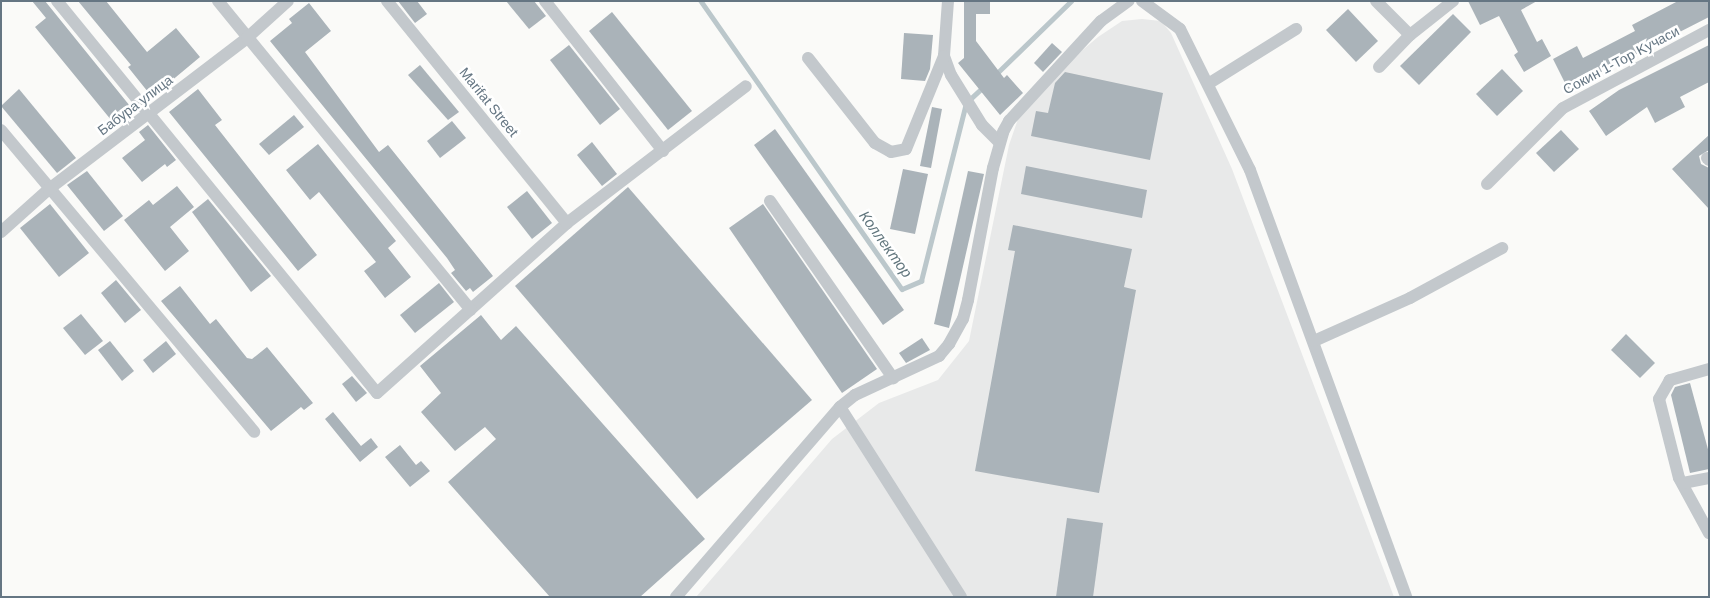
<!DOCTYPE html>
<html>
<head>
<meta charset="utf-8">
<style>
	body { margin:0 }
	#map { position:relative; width:1710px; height:598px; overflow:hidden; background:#fafaf8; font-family:Arial,sans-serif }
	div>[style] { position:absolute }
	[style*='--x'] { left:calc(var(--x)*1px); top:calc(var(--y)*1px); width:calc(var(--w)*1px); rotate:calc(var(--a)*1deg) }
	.built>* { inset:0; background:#e8e9e9 }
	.stream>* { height:4.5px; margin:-2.25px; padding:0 2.25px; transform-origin:2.25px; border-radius:2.25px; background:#bbc7cb }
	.building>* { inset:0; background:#aab3b9 }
	.minor>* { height:12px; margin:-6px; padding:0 6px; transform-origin:6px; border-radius:6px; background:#c3c8cc }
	span { translate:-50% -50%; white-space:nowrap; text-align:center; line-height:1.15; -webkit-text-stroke:5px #fff; paint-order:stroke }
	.street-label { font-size:14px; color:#657683 }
	.water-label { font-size:15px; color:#60757c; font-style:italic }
	.frame { position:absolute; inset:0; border:2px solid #657683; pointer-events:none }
</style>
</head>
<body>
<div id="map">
	<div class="built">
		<i style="clip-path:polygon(1142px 19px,1161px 21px,1171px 33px,1232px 169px,1394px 597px,696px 597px,832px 439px,879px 403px,938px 380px,969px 341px,1009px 145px,1019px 116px,1059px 70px,1098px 37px,1122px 21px)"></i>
	</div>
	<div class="stream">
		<i style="--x:701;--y:1;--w:351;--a:55.1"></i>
		<i style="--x:902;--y:289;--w:21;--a:-23"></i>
		<i style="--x:921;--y:281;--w:184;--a:-75.8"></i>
		<i style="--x:966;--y:103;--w:23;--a:-43"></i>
		<i style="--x:995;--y:75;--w:106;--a:-44.2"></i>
	</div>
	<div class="building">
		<i style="clip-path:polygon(32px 1px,45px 1px,134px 111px,116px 126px,35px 27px,46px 18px)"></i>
		<i style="clip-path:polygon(78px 1px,106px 1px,147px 52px,176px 28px,200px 57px,152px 97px,128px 67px,131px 65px)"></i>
		<i style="clip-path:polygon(398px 1px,417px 1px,427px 14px,415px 23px)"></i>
		<i style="clip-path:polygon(506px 1px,534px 1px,546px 16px,529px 29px)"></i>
		<i style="clip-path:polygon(964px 1px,990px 1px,990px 14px,976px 14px,976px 41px,1004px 78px,1007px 75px,1023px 93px,1000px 115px,958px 63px,964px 58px)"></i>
		<i style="clip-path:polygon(1468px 1px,1537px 1px,1521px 10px,1537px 42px,1542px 39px,1551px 56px,1524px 72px,1514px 55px,1518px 52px,1499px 16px,1480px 25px)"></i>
		<i style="clip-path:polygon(1678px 1px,1709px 1px,1709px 17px,1568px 89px,1553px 59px,1577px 46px,1583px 58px,1635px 31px,1632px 25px)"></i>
		<i style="clip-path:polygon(309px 3px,331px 31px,305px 52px,379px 152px,388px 145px,493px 276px,473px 292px,470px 288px,466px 291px,451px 273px,455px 270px,447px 258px,270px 41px,292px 23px,289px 19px)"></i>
		<i style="clip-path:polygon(1348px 9px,1378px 41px,1356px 62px,1326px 30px)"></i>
		<i style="clip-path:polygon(612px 12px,692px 111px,668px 130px,589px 31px)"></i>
		<i style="clip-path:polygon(1453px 14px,1471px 32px,1419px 85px,1400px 66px)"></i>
		<i style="clip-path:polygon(904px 33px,933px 35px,930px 69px,925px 81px,901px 79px)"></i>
		<i style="clip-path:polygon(1052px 43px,1062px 52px,1043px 72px,1034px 63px)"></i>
		<i style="clip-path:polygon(569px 45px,620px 109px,600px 125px,550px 60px)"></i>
		<i style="clip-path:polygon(1709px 45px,1709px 82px,1680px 97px,1685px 107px,1655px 123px,1647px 107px,1606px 136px,1589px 111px,1619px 90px)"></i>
		<i style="clip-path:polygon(420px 65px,459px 112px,448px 120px,408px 75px)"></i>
		<i style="clip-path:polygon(1502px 69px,1523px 91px,1497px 116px,1476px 94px)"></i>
		<i style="clip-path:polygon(1065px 72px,1163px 93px,1150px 160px,1031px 136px,1036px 111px,1048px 113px,1055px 83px)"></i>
		<i style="clip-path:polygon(19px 89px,76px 158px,57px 173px,1px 106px)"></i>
		<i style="clip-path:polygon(198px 89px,222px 120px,215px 125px,317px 255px,298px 271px,169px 112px)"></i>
		<i style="clip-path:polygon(932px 107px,942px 109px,931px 168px,920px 166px)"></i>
		<i style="clip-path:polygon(294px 115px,304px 127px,269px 155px,259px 144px)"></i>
		<i style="clip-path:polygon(452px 121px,466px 138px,440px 158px,427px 141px)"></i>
		<i style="clip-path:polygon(148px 125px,176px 160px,167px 167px,165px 164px,142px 182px,122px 158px,145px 140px,139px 132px)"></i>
		<i style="clip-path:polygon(775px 129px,904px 310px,883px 325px,754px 145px)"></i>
		<i style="clip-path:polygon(1561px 130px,1579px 149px,1554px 172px,1536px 153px)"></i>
		<i style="clip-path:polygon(1709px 135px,1709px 150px,1699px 156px,1701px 164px,1709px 168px,1709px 209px,1672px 169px)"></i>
		<i style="clip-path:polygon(592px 142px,617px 174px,602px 186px,577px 155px)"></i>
		<i style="clip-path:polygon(318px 144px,396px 241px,388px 248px,411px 277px,385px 298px,364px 271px,376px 262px,319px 192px,310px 200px,286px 170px)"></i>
		<i style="clip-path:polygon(1026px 166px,1147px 190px,1142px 218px,1021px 194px)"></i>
		<i style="clip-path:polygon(903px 169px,928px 174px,915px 234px,890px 229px)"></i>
		<i style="clip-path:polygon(87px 171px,123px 216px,104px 231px,67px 185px)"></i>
		<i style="clip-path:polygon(968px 171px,984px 174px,949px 328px,934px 324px)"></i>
		<i style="clip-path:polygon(177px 186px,194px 207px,170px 227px,189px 251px,165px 271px,124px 220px,149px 200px,153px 205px)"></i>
		<i style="clip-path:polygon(628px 187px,812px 400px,697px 499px,515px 286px)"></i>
		<i style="clip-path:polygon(527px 191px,552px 223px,532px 239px,507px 207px)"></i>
		<i style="clip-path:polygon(208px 199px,271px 276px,251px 292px,192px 212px)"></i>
		<i style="clip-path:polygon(50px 204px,89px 253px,59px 277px,20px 228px)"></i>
		<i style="clip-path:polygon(763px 204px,877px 369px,842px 393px,729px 228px)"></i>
		<i style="clip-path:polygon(1013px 225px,1132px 249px,1124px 287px,1136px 290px,1099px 493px,975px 471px,1015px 251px,1008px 250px)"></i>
		<i style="clip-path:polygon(116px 280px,141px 310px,125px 323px,101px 293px)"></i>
		<i style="clip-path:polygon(439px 283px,454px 302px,415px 333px,400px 315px)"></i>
		<i style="clip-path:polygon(180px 286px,210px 324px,216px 319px,247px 358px,252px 359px,267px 347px,313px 403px,304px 410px,301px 407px,271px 431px,161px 301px)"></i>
		<i style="clip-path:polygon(81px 314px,103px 341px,85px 355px,63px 328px)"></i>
		<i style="clip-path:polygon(481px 315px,501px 340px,516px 326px,705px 539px,640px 597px,550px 597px,448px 482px,496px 439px,485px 427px,455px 451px,421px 412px,441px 393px,420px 366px)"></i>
		<i style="clip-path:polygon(1626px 334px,1655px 363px,1640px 378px,1611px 350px)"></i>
		<i style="clip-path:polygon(922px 338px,930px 350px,906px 363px,899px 353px)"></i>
		<i style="clip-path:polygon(110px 341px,134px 371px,122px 381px,98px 350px)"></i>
		<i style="clip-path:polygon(166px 341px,176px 354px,153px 373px,143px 360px)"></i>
		<i style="clip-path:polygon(352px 376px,367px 393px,356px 402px,342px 384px)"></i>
		<i style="clip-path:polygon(1690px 383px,1709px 453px,1709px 469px,1690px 473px,1671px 395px,1675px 387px)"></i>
		<i style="clip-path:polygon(333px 412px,361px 446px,371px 438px,378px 447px,360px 462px,325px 419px)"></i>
		<i style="clip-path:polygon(400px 445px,416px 465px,421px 461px,430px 471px,410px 487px,385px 457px)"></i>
		<i style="clip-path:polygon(1067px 518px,1103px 523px,1093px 597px,1056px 597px)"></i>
	</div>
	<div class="minor">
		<i style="--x:57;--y:1;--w:506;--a:50.77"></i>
		<i style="--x:377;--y:393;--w:255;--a:-41.8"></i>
		<i style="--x:567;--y:223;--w:225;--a:-37.4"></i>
		<i style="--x:218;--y:1;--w:399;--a:50.7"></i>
		<i style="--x:387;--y:1;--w:286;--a:51"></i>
		<i style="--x:545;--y:1;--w:191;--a:51.8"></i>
		<i style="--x:948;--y:1;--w:55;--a:94.2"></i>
		<i style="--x:944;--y:56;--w:20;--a:70"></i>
		<i style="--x:951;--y:75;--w:59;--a:58.2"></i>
		<i style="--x:982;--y:125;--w:24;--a:45"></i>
		<i style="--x:1142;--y:1;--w:47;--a:36.4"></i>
		<i style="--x:1180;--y:29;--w:157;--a:63.6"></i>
		<i style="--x:1250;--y:170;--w:455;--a:69.9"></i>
		<i style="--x:1376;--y:1;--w:48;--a:45"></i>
		<i style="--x:808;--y:58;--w:108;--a:51.8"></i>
		<i style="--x:875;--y:143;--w:18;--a:29"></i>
		<i style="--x:891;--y:152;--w:15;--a:-11"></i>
		<i style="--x:906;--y:149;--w:100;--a:-67.8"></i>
		<i style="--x:1379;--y:67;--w:45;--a:-45.9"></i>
		<i style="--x:1410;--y:35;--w:55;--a:-38.3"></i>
		<i style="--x:1208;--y:84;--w:104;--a:-32"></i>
		<i style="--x:1;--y:130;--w:394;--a:50"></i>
		<i style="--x:1707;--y:158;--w:3;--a:45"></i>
		<i style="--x:1487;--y:184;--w:107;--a:-45"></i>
		<i style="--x:1563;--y:108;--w:166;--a:-28.1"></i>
		<i style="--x:770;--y:201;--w:216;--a:55.2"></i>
		<i style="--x:1;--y:232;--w:64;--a:-41.9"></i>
		<i style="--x:49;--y:189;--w:249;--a:-37.3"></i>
		<i style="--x:247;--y:38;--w:55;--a:-42.1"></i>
		<i style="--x:1314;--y:341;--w:105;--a:-24.1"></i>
		<i style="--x:1410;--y:298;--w:105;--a:-28.5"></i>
		<i style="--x:1709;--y:369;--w:41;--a:164.2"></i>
		<i style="--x:1670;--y:380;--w:22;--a:120"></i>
		<i style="--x:1659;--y:399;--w:81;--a:75.8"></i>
		<i style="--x:1679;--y:478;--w:63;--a:61.4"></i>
		<i style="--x:840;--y:407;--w:225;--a:57.5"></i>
		<i style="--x:1683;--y:483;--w:26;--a:-11"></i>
		<i style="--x:676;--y:597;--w:251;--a:-49.2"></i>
		<i style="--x:840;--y:407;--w:19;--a:-39"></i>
		<i style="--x:855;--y:395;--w:93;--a:-24.9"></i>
		<i style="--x:939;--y:356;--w:16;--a:-50"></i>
		<i style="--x:949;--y:344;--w:29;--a:-61"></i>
		<i style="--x:963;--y:319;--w:20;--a:-75"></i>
		<i style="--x:968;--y:300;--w:134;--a:-79.3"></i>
		<i style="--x:993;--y:168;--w:37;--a:-74"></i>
		<i style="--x:1003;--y:132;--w:13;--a:-61"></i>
		<i style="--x:1009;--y:121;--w:136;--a:-47.4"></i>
		<i style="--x:1101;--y:21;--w:34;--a:-36"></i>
	</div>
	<div class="street-label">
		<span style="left:1621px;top:60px;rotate:-28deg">Сокин 1-Тор Kучаси</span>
		<span style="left:489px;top:102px;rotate:51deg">Marifat Street</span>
		<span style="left:135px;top:105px;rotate:-37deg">Бабура улица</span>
	</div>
	<div class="water-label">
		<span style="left:886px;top:244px;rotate:54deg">Коллектор</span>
	</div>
	<div class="frame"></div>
</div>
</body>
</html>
